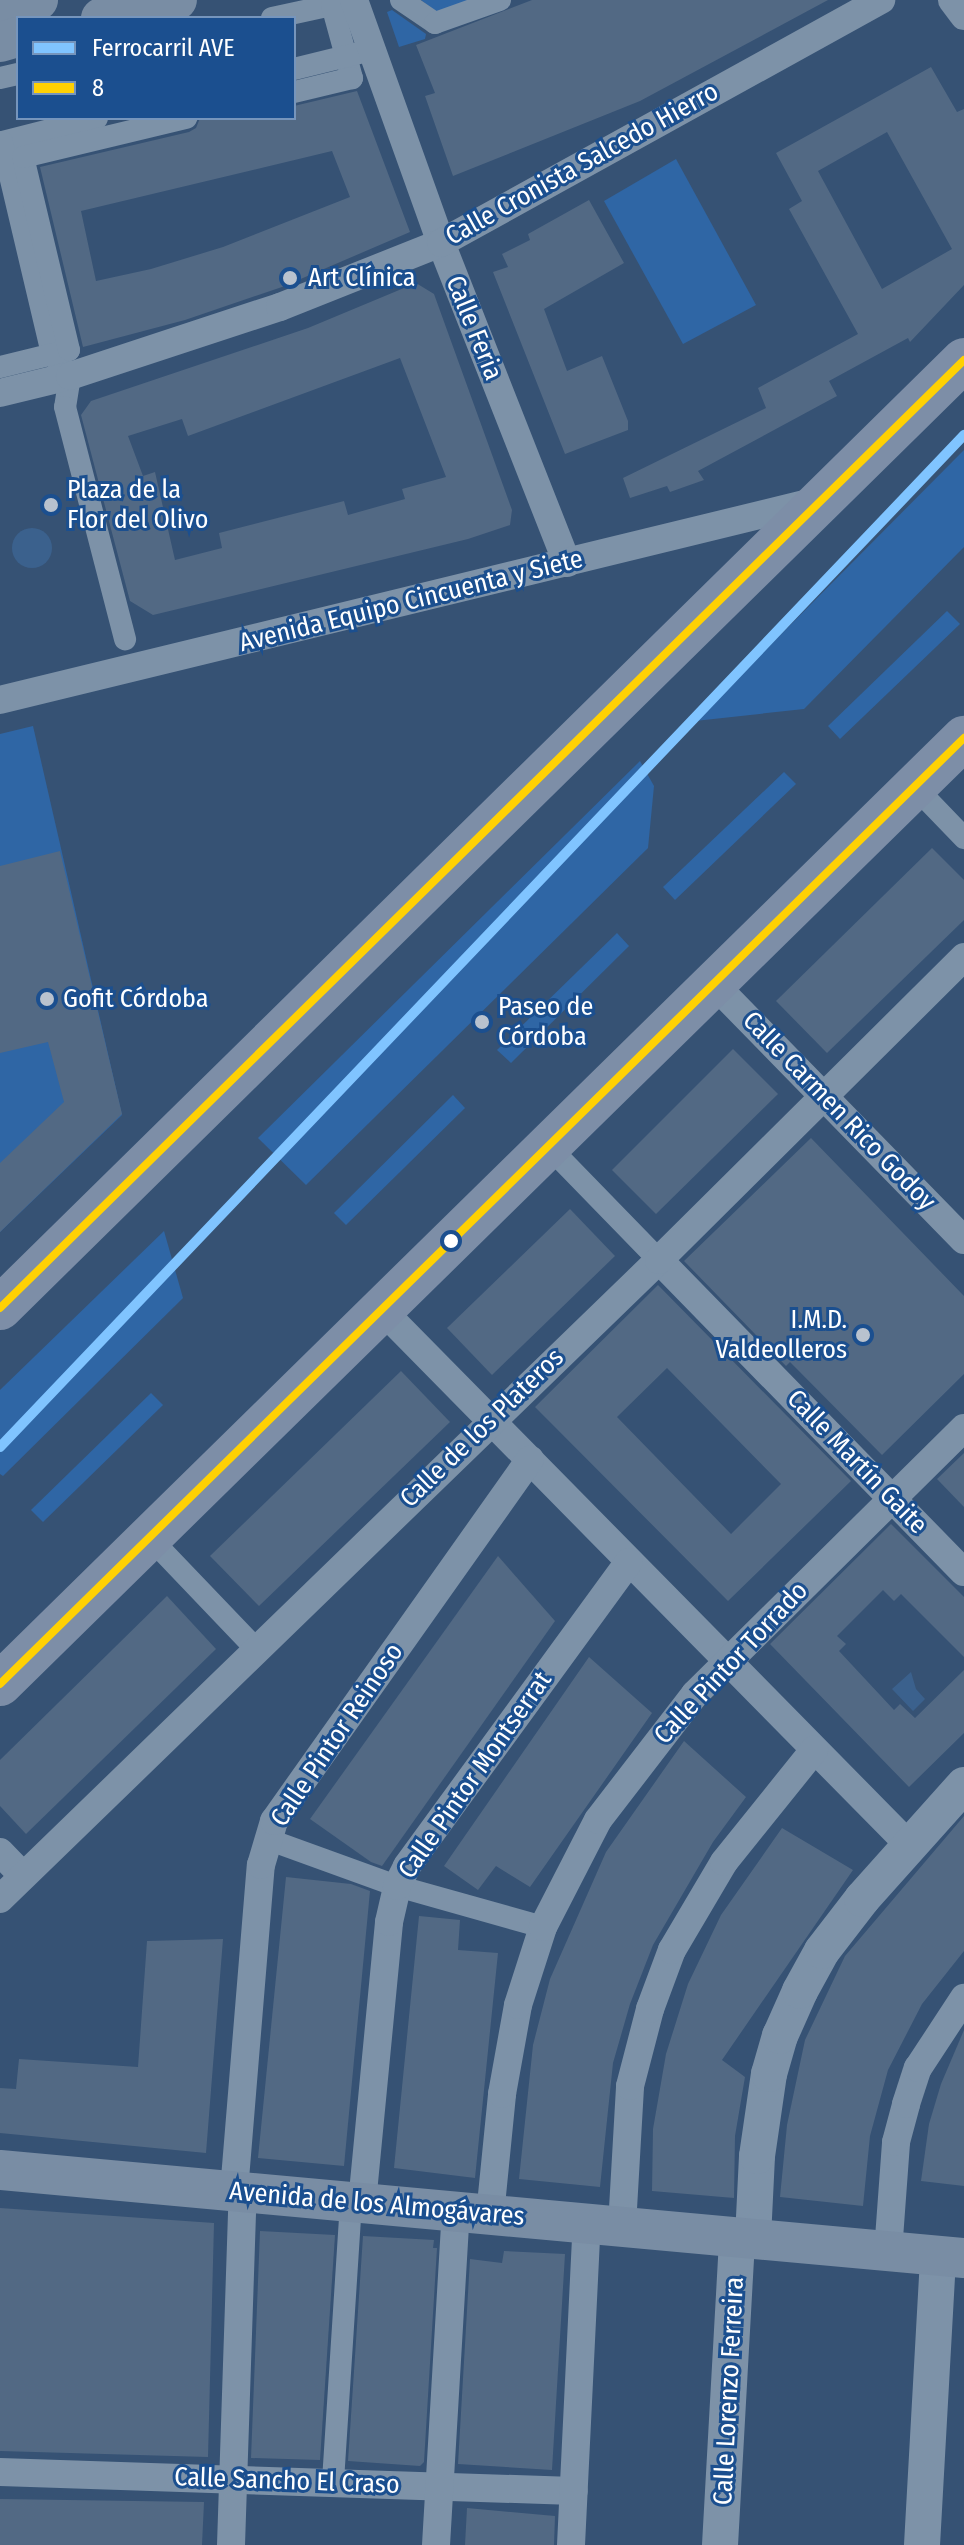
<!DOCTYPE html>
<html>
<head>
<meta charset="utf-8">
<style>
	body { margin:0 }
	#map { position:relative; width:964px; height:2545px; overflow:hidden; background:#365274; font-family:"Fira Sans Condensed",sans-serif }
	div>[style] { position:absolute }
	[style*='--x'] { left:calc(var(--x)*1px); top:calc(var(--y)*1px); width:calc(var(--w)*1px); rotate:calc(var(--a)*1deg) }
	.green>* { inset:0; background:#2f66a5 }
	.water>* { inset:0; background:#3b618d }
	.round { border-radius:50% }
	.building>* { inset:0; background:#526984 }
	.pedestrian>* { height:22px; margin:-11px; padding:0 11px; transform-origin:11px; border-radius:11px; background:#7d92a8 }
	.minor>* { height:28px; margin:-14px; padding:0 14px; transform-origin:14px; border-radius:14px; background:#7d92a8 }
	.tertiary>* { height:36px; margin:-18px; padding:0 18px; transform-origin:18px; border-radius:18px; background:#7d92a8 }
	.secondary>* { height:40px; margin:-20px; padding:0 20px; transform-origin:20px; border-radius:20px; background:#798da4 }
	.primary>* { height:44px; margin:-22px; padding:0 22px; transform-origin:22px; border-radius:22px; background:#7d8ea7 }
	.bus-1>* { height:8px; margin:-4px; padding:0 4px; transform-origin:4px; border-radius:4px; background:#ffd103 }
	.rail-1>* { height:10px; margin:-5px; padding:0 5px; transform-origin:5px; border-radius:5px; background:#80c4ff }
	.dots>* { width:22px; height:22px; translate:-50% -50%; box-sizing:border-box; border:4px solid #1b4f8f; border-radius:50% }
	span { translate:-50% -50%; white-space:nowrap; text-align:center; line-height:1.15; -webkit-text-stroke:6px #1b4f8f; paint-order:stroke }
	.street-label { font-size:26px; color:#fff }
	.poi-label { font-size:26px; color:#fff }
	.left { translate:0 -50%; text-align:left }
	.right { translate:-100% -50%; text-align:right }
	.legend { position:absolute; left:16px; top:16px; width:280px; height:104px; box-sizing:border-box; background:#1b4f8f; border:2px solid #7695bc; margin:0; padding:10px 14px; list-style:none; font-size:24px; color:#fff }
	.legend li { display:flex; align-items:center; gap:16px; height:40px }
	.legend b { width:40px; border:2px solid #7695bc }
</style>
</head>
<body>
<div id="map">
	<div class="green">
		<i style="clip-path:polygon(421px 0,475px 0,439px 14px)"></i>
		<i style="clip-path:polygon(392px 10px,426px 34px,425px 39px,399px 47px,387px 12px)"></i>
		<i style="clip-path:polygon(676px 159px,756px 305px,683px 344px,604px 201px)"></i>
		<i style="clip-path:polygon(964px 450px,964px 547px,804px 709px,695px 721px)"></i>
		<i style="clip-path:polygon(947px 611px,960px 624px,840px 739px,828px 726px)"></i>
		<i style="clip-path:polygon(33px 726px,122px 1115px,0 1232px,0 734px)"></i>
		<i style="clip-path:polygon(640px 761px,654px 786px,648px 848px,306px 1185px,258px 1138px)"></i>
		<i style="clip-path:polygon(784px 772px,796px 784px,675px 900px,663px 887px)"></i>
		<i style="clip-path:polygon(617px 933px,629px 946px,511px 1063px,497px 1050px)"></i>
		<i style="clip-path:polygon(453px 1095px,465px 1108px,346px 1225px,334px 1213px)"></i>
		<i style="clip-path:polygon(164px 1231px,183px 1298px,3px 1476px,0 1474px,0 1390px)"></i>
		<i style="clip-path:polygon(151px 1393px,163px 1405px,43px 1522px,31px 1510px)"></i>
	</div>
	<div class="water">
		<i class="round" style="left:12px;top:528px;width:40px;height:40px"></i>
		<i style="clip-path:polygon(911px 1672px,916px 1689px,925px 1699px,913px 1711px,892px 1689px)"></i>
	</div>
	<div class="building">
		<i style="clip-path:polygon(532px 0,828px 0,640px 101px,453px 176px,425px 96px,435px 93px,416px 45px)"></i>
		<i style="clip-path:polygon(evenodd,931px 67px,957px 112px,964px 109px,964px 285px,910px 342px,908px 338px,829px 381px,837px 396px,698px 471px,704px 480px,670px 492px,667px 486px,630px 498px,623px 478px,766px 408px,758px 388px,858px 334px,789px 209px,802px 201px,776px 153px,931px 67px,887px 132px,952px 249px,882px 289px,818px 171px,887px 132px)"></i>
		<i style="clip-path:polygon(evenodd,357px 91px,410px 232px,282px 287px,185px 320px,83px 347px,40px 167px,189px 132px,196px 128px,200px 118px,294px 118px,294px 106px,357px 91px,332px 151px,350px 197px,223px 247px,151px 269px,96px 281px,81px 211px,332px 151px)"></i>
		<i style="clip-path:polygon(589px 200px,624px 263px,544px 309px,567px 371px,602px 356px,628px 421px,628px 430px,565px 454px,493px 272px,508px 267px,502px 254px,530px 240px,528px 234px)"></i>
		<i style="clip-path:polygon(evenodd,416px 283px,434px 294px,512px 510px,510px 525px,468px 539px,153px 615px,130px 601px,81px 415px,91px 401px,308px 328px,416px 283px,400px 358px,446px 477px,402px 489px,405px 499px,348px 515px,344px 501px,219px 533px,222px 548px,175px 560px,155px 472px,143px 476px,128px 436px,182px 419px,188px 436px,400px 358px)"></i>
		<i style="clip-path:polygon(932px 848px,964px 880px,964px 920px,827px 1053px,776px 1001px)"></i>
		<i style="clip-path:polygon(60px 851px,122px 1114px,0 1232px,0 1163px,64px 1102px,48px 1042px,0 1053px,0 866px)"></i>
		<i style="clip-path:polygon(733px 1049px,778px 1094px,656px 1214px,612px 1170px)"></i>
		<i style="clip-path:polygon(811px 1138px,964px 1296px,964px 1374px,882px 1455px,790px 1362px,786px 1366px,684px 1261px)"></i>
		<i style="clip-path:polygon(570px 1209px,615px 1256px,492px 1375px,447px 1328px)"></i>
		<i style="clip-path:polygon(evenodd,658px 1285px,851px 1481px,728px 1601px,535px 1407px,658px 1285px,667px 1368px,781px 1484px,731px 1534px,617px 1417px,667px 1368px)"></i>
		<i style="clip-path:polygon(401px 1371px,450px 1422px,259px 1606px,210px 1556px)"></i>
		<i style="clip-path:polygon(964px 1453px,964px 1507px,937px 1479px)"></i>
		<i style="clip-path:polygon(891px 1524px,964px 1597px,964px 1657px,901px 1594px,894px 1601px,883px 1590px,837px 1636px,846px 1644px,839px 1651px,894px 1710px,900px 1704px,915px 1718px,964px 1670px,964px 1733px,909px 1787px,770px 1644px)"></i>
		<i style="clip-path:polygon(498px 1556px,555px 1621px,382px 1866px,371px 1862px,310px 1819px)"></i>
		<i style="clip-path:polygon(167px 1596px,216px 1649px,26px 1834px,0 1806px,0 1760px)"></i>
		<i style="clip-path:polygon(589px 1657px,652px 1713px,530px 1887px,496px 1866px,478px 1890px,444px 1866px)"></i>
		<i style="clip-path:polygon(684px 1741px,746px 1797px,713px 1842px,653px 1945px,630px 2004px,613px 2063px,600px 2187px,519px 2179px,533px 2045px,550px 1979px,606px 1852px)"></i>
		<i style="clip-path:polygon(964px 1816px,964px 1951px,922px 2004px,888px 2070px,870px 2136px,863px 2206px,780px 2197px,787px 2125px,805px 2040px,845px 1956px)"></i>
		<i style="clip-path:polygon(782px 1828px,853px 1870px,722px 2060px,745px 2077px,735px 2136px,734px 2198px,652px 2191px,653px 2129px,666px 2054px,688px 1984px,721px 1915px)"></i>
		<i style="clip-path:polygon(286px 1877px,351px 1884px,370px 1891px,344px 2166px,258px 2158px)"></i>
		<i style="clip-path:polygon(419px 1916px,460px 1920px,458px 1950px,498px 1953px,475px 2178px,394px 2168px)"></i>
		<i style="clip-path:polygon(223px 1939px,206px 2153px,0 2133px,0 2088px,16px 2089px,19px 2059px,138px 2067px,147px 1941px)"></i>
		<i style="clip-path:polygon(964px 2030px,964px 2186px,921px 2181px,929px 2124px,941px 2084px)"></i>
		<i style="clip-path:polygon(0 2208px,214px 2223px,208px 2457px,0 2451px)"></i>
		<i style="clip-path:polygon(260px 2231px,335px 2235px,320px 2460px,251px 2458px)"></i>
		<i style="clip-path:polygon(363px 2236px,434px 2240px,433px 2248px,437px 2248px,424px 2462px,420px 2466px,348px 2461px)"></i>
		<i style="clip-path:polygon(504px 2251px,565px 2254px,552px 2470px,458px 2464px,470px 2259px,502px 2263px)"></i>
		<i style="clip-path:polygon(0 2499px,204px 2502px,202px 2545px,0 2545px)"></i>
		<i style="clip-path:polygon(467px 2508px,555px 2516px,554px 2545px,465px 2545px)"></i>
	</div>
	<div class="pedestrian">
		<i style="--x:401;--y:0;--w:41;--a:34.1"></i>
		<i style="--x:435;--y:23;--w:69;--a:-19.5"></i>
		<i style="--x:272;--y:18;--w:61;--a:-12.2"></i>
		<i style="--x:332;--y:5;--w:76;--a:74.7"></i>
		<i style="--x:352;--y:78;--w:60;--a:166.4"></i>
		<i style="--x:294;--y:69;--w:67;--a:-13.8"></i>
		<i style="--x:0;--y:78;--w:18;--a:-13"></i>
		<i style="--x:97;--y:118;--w:98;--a:165.8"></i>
		<i style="--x:2;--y:142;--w:218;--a:76.7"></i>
		<i style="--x:52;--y:354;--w:28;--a:51"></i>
		<i style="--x:70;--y:376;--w:31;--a:99"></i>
		<i style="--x:65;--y:407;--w:240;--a:75.5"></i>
		<i style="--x:0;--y:367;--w:71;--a:-13.8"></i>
		<i style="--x:69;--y:350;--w:198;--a:-103.4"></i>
		<i style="--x:23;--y:157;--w:168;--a:-13.5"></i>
		<i style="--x:915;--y:787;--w:71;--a:46.1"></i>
		<i style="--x:548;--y:1146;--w:159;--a:45.8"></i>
		<i style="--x:149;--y:1537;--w:153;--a:46.3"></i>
		<i style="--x:267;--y:1839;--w:138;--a:19.9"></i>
		<i style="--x:397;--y:1886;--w:152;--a:15.7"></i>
		<i style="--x:333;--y:2481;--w:280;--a:-86.3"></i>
	</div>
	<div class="minor">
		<i style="--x:354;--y:0;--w:258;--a:70.3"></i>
		<i style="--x:441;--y:243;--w:344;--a:68.5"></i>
		<i style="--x:952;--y:0;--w:20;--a:53"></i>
		<i style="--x:0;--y:393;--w:72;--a:-13.7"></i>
		<i style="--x:70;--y:376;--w:221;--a:-18.2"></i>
		<i style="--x:280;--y:307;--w:173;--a:-21.7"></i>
		<i style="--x:441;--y:243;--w:503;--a:-28.91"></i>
		<i style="--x:0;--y:700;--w:841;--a:-13.69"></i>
		<i style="--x:713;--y:983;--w:359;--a:45.7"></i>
		<i style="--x:659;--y:1260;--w:436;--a:45.7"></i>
		<i style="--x:382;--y:1310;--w:751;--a:45.43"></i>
		<i style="--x:0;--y:1852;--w:33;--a:46"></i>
		<i style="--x:0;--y:1899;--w:918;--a:-44.12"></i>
		<i style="--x:659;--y:1260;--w:430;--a:-44.8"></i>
		<i style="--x:234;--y:2191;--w:327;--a:-85.3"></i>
		<i style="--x:261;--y:1865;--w:46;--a:-73.5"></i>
		<i style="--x:274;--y:1821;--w:443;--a:-54.7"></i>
		<i style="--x:362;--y:2203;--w:282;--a:-84.5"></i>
		<i style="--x:389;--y:1922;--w:37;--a:-77"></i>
		<i style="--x:397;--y:1886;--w:22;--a:-63"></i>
		<i style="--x:407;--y:1866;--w:376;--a:-53.9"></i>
		<i style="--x:490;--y:2215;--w:122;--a:-84.3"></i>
		<i style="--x:502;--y:2094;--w:90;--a:-79.8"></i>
		<i style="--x:518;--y:2005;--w:82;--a:-72.2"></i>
		<i style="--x:543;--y:1927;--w:120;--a:-62.8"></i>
		<i style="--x:598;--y:1820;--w:159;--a:-52.4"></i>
		<i style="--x:695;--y:1694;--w:378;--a:-44.7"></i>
		<i style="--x:622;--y:2226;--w:140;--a:-86.7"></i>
		<i style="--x:630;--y:2086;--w:80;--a:-75.4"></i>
		<i style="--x:650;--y:2009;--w:63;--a:-69.6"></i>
		<i style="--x:672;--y:1950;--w:102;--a:-59.4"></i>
		<i style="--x:724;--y:1862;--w:144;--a:-51.2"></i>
		<i style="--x:888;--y:2252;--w:110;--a:-85.8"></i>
		<i style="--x:896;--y:2142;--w:39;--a:-75"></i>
		<i style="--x:906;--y:2104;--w:38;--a:-72"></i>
		<i style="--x:918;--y:2068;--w:84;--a:-56.7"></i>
		<i style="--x:0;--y:2472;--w:574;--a:1.9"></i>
		<i style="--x:231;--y:2545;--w:353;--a:-88.1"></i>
		<i style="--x:436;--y:2545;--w:334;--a:-86.6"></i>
		<i style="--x:571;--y:2545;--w:322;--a:-87.2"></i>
	</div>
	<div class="tertiary">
		<i style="--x:753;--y:2238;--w:82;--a:-87.2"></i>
		<i style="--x:757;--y:2156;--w:83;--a:-81.7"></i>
		<i style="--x:769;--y:2074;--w:40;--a:-74"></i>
		<i style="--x:780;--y:2036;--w:49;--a:-66"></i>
		<i style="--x:800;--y:1991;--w:46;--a:-61.2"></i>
		<i style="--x:822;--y:1951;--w:66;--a:-52.4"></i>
		<i style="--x:862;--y:1899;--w:153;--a:-48.2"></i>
		<i style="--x:720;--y:2545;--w:308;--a:-86.8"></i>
		<i style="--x:922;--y:2545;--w:288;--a:-86.8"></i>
	</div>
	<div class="secondary">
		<i style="--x:0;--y:9;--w:39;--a:-13"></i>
		<i style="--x:101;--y:18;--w:78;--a:-13.3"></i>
		<i style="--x:0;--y:42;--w:19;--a:-16"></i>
		<i style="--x:0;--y:2170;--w:968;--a:5.22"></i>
	</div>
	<div class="primary">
		<i style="--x:0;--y:1308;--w:1352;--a:-44.52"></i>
		<i style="--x:0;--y:1684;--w:1351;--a:-44.46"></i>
	</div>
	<div class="bus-1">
		<i style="--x:0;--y:1308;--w:1352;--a:-44.52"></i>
		<i style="--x:0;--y:1684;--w:1351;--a:-44.46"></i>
	</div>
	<div class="rail-1">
		<i style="--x:0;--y:1447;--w:1398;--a:-46.39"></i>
	</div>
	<div class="dots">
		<i style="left:290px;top:278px;background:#b9c2ce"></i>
		<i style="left:51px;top:505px;background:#b9c2ce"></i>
		<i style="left:47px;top:999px;background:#b9c2ce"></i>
		<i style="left:482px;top:1022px;background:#b9c2ce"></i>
		<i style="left:451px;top:1241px;background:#fff"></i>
		<i style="left:863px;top:1335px;background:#b9c2ce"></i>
	</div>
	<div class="street-label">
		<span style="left:582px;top:164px;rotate:-29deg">Calle Cronista Salcedo Hierro</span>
		<span style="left:474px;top:328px;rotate:68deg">Calle Feria</span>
		<span style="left:411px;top:601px;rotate:-14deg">Avenida Equipo Cincuenta y Siete</span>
		<span style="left:839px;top:1111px;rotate:46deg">Calle Carmen Rico Godoy</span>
		<span style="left:482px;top:1428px;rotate:-44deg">Calle de los Plateros</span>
		<span style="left:857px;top:1462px;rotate:46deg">Calle Martín Gaite</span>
		<span style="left:731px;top:1663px;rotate:-47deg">Calle Pintor Torrado</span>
		<span style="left:337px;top:1735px;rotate:-56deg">Calle Pintor Reinoso</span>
		<span style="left:475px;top:1775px;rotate:-55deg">Calle Pintor Montserrat</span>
		<span style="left:377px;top:2204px;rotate:5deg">Avenida de los Almogávares</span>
		<span style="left:729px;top:2391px;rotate:-87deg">Calle Lorenzo Ferreira</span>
		<span style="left:287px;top:2481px;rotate:2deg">Calle Sancho El Craso</span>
	</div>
	<div class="poi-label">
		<span class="left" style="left:308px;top:278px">Art Clínica</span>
		<span class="left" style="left:67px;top:505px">Plaza de la<br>Flor del Olivo</span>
		<span class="left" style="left:63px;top:999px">Gofit Córdoba</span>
		<span class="left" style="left:498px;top:1022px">Paseo de<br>Córdoba</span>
		<span class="right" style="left:847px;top:1335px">I.M.D.<br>Valdeolleros</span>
	</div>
	<ul class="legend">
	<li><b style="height:10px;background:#80c4ff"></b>Ferrocarril AVE</li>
	<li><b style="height:10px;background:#ffd103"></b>8</li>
	</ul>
</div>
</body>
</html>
